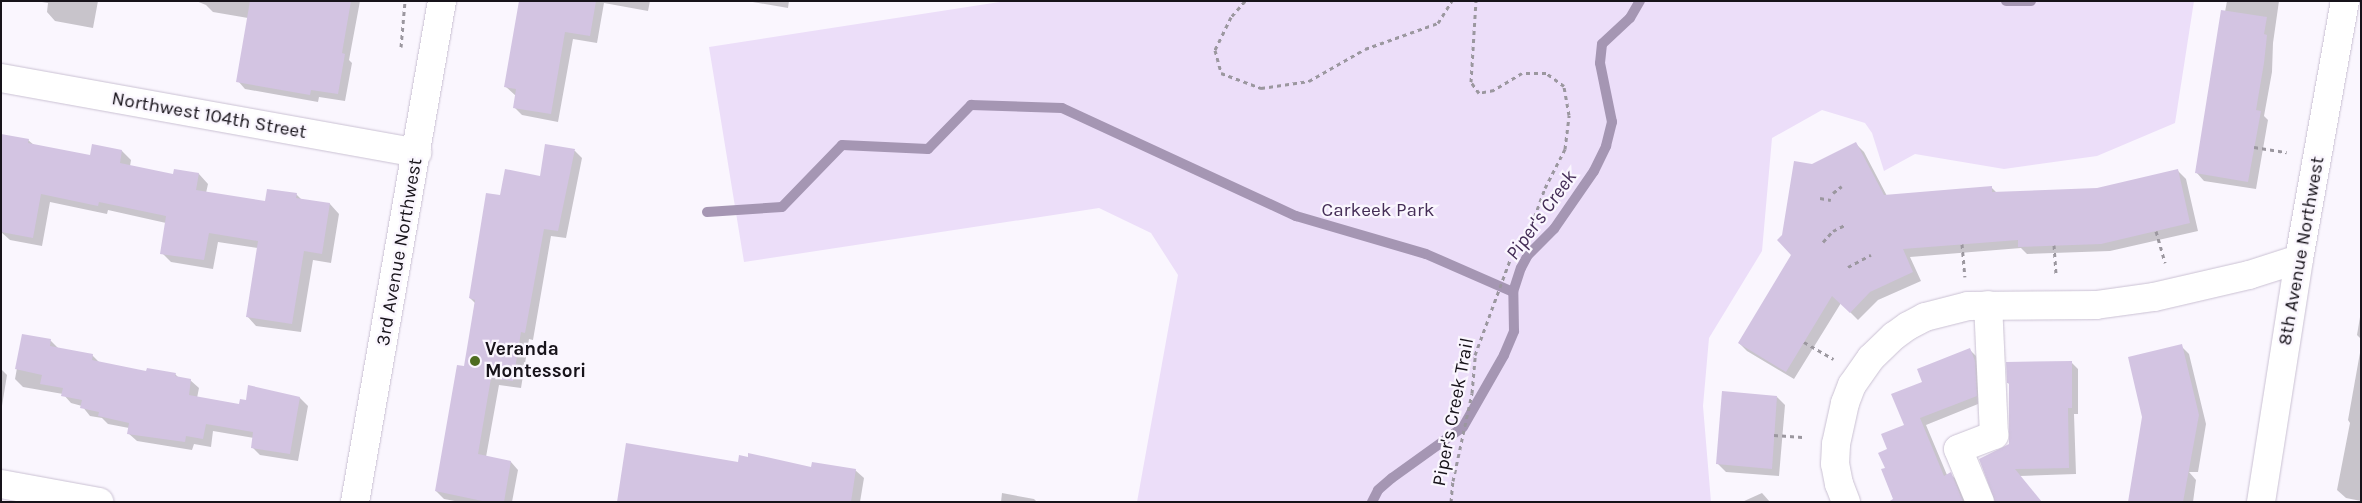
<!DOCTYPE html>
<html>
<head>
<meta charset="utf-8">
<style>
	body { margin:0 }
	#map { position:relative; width:2362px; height:503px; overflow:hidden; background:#faf6fe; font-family:Karla,sans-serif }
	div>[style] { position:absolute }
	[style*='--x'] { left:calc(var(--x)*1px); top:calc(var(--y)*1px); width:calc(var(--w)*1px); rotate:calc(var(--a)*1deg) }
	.green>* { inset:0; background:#ecdef9 }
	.shadow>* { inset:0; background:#0003 }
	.stream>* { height:10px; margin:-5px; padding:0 5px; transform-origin:5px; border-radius:5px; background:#a596b3 }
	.building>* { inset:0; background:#d3c4e2 }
	.path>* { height:3px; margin-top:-1.5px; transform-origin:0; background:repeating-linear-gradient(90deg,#9b979f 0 4px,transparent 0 8px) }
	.roads { filter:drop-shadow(0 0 1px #cac1d3) drop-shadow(0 0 1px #cac1d3) }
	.minor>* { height:28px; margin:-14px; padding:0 14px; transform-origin:14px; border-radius:14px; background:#fff }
	.dots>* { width:14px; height:14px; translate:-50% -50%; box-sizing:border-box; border:2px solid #faf6fe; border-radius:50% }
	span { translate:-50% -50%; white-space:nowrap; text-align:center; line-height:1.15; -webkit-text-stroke:4.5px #faf6fe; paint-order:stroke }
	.street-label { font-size:19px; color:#17131a }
	.park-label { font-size:19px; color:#452e57 }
	.poi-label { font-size:19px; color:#17131a; font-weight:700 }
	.left { translate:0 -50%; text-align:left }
	.water-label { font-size:20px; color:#442d56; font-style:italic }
	.frame { position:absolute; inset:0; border:2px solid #17131a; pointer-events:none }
</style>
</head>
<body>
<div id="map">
	<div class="green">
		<i style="clip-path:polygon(1006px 1px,2194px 1px,2175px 123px,2097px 156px,2004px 169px,1915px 154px,1884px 171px,1872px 133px,1865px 123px,1822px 110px,1772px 138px,1762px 251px,1709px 338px,1703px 406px,1711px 502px,1137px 502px,1178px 275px,1151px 233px,1099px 208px,744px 262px,709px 47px)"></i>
	</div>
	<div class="shadow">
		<i style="clip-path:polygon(36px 1px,98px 1px,93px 28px,55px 21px,47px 12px,48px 3px)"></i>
		<i style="clip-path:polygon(196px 1px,360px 1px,349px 60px,352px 63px,345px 101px,319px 97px,318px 102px,245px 89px,238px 81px,248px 18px,213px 12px,206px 5px)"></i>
		<i style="clip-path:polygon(533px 1px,650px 1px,648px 11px,604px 3px,597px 43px,573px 39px,558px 122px,522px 115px,514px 107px,516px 96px,506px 87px)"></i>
		<i style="clip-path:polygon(747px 1px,789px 1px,788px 8px)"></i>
		<i style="clip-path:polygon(2227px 1px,2279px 1px,2273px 43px,2272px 72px,2264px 116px,2268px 120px,2256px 189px,2204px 181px,2196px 172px)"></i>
		<i style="clip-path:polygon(28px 140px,34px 145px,91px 157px,93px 145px,122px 151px,131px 160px,130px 166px,174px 176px,199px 174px,208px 184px,206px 193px,266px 203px,296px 194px,302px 200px,330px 204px,339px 214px,331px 263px,313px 260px,301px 332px,256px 326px,247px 316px,258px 248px,218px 242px,213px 269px,171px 262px,162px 253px,166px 223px,108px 210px,107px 214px,50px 202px,42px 246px,10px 240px,1px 232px)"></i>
		<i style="clip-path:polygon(1856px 144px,1864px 152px,1887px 196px,1991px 187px,1997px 193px,2097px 190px,2178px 171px,2186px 179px,2198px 231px,2110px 251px,2027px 254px,2021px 248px,1910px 257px,1921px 281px,1878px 300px,1858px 320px,1841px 303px,1794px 379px,1747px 351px,1739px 343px,1793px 255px,1784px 235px,1813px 165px)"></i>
		<i style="clip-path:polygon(546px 146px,575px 151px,582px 158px,566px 238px,551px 236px,533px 340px,529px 339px,521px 388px,499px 385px,486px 457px,511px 462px,518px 470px,512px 502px,460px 502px,444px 499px,436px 491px,465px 368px,475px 303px,470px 298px,501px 197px,541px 177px)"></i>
		<i style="clip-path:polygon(2361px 311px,2361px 339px,2357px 335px)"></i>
		<i style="clip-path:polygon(23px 335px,51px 341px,59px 349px,92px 355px,101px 364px,147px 372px,175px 374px,179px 378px,190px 380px,199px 388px,197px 398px,240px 406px,300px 398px,308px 406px,298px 461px,260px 455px,252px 447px,254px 438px,213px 431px,211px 447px,194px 444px,192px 450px,137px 441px,128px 433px,129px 428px,108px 424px,102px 418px,90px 416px,82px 406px,71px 403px,63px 394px,23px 387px,15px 379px)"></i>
		<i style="clip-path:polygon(2181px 346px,2189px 354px,2206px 424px,2198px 472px,2189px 472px,2196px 480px,2193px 502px,2129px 502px)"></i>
		<i style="clip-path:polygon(2361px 347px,2361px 501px,2346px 498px,2337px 490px,2350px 423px,2348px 420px)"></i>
		<i style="clip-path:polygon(1969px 349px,1976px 356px,1981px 369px,1983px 402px,1926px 425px,1947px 475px,1950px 474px,1957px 480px,1967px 502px,1895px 502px,1886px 469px,1889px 450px,1905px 425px,1924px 383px)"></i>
		<i style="clip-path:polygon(2071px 362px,2078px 369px,2078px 414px,2074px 414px,2076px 474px,2020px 476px,1996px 502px,2011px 445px,2010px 385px,2008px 383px)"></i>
		<i style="clip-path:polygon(1px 369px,7px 375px,1px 412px)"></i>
		<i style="clip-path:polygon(1777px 397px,1785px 405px,1779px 476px,1726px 472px,1718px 464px)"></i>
		<i style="clip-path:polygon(739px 463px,855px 470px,864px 478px,860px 502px,619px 502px)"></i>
		<i style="clip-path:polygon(1002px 493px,1034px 499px,1037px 502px,1001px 502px)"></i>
		<i style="clip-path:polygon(1762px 493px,1770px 502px,1742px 502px)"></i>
	</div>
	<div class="stream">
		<i style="--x:2006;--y:1;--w:25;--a:0"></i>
		<i style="--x:707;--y:212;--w:75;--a:-3.8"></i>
		<i style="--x:782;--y:207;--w:86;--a:-45.9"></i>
		<i style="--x:842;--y:145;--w:86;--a:2.7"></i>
		<i style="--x:928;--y:149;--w:62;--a:-45.7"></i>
		<i style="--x:971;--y:105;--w:91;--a:1.9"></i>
		<i style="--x:1062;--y:108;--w:258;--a:24.8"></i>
		<i style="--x:1296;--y:216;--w:135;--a:16.3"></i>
		<i style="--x:1426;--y:254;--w:95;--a:23.6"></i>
		<i style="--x:1372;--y:502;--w:13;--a:-63"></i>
		<i style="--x:1378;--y:490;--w:18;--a:-41"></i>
		<i style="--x:1392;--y:478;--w:87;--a:-35.7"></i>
		<i style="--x:1463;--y:427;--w:83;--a:-60.3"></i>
		<i style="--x:1504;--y:355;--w:26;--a:-67"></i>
		<i style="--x:1514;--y:331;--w:39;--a:-91"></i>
		<i style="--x:1513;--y:292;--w:25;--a:-72"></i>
		<i style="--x:1521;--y:268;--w:15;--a:-62"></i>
		<i style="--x:1528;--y:255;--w:37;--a:-45"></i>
		<i style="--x:1554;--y:229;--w:70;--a:-55.4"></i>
		<i style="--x:1594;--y:171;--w:28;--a:-64"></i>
		<i style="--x:1606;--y:146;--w:25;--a:-76"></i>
		<i style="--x:1612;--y:122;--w:60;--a:-101.5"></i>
		<i style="--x:1600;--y:63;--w:19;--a:-84"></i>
		<i style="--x:1602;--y:44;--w:38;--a:-43"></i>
		<i style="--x:1630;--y:18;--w:20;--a:-60"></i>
	</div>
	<div class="building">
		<i style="clip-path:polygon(250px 1px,351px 1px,342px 53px,345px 54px,338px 94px,311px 90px,310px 95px,236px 82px)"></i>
		<i style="clip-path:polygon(519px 1px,596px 1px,590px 36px,565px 32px,551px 114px,513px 108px,516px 89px,504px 87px)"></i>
		<i style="clip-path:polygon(2221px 10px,2267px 17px,2264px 34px,2267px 35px,2264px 63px,2256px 110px,2261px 111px,2248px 182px,2195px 173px)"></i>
		<i style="clip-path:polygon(1px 134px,29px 139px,28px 143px,90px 155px,92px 144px,122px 150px,120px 163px,173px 174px,174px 169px,199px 173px,196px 190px,265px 201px,267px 189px,297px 193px,296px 198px,330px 203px,322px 254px,304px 251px,292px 324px,246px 317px,258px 241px,209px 233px,204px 260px,160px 254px,166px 216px,99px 202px,98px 206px,41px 194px,33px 238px,1px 232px)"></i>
		<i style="clip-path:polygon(1856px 142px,1884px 195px,1992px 186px,1992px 192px,2097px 188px,2178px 169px,2190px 223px,2101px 244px,2018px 247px,2018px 240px,1903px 249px,1913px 272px,1870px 292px,1850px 313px,1832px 296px,1786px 372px,1738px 343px,1791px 255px,1777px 240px,1782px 235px,1794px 161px,1812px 164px)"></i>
		<i style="clip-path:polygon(545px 144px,575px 149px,558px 231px,544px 229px,525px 333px,521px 332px,513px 381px,491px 378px,478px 454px,511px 461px,504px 502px,487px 502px,435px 491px,457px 365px,464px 366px,475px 300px,469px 298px,486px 193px,500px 195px,505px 169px,540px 176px)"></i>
		<i style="clip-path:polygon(22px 334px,51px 339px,50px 346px,93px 354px,92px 360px,146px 371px,147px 368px,176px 373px,175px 376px,191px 379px,189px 395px,239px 404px,240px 399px,246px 400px,248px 385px,300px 397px,290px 454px,251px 448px,253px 432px,206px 424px,203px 439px,186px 436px,185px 442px,127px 434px,129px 423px,98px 416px,99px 412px,80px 408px,82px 400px,61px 396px,63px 388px,40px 384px,42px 375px,15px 369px)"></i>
		<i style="clip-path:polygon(2182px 344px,2199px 415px,2183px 502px,2128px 502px,2142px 417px,2128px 357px)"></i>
		<i style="clip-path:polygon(1970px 348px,1975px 361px,1977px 396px,1920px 418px,1944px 476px,1951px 472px,1963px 502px,1888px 502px,1893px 499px,1881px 469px,1885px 468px,1878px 453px,1887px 449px,1881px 434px,1904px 425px,1891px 394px,1922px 382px,1917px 369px)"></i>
		<i style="clip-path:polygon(2072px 361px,2072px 408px,2068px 408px,2069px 468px,2015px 469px,2042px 502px,1995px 502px,1979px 459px,2009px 444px,2009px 383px,2007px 383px,2006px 362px)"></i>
		<i style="clip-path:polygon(1722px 391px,1777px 396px,1772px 469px,1716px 464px)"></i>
		<i style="clip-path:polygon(626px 443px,738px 462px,739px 455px,748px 457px,748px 453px,811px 467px,812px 462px,856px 469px,851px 502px,617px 502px)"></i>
	</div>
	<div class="path">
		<i style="--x:1245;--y:1;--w:21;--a:131"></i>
		<i style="--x:1231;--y:17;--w:37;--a:116"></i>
		<i style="--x:1215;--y:50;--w:24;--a:75"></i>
		<i style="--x:1221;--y:73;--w:43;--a:20.6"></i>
		<i style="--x:1261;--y:88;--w:49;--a:-8.3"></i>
		<i style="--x:1309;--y:81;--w:64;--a:-29.7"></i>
		<i style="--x:1365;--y:49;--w:77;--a:-19.6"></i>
		<i style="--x:1438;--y:23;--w:26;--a:-58"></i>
		<i style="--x:401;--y:47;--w:46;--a:-85"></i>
		<i style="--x:2254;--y:147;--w:33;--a:9"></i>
		<i style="--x:1833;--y:193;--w:11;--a:-38"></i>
		<i style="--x:1820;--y:198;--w:11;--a:10"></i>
		<i style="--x:2156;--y:231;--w:33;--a:74"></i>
		<i style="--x:1823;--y:242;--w:15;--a:-48"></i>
		<i style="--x:1833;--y:231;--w:13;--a:-27"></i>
		<i style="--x:1962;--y:244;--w:33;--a:85"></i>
		<i style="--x:2054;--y:245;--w:31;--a:86"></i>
		<i style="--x:1848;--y:267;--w:26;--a:-28"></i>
		<i style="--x:1804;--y:342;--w:34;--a:30"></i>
		<i style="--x:1774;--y:435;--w:32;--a:4"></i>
		<i style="--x:1451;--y:502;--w:21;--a:-85"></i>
		<i style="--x:1453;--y:481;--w:90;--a:-77.8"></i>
		<i style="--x:1472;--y:393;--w:38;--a:-85"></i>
		<i style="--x:1475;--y:355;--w:104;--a:-69.8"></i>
		<i style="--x:1511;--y:257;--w:31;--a:-54"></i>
		<i style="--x:1529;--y:232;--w:47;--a:-70"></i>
		<i style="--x:1545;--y:188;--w:44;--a:-62.9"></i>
		<i style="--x:1565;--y:149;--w:34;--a:-83"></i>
		<i style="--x:1569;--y:115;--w:29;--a:-100"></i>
		<i style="--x:1564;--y:86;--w:22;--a:-144"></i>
		<i style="--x:1546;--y:73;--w:24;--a:180"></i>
		<i style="--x:1522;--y:73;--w:33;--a:149"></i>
		<i style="--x:1494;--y:90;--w:15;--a:169"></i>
		<i style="--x:1479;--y:93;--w:14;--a:-126"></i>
		<i style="--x:1471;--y:82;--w:81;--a:-86.5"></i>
	</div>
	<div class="roads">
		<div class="minor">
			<i style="--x:1;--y:78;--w:423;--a:10.2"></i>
			<i style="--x:1;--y:484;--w:100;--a:10.4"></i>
			<i style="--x:355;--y:502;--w:508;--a:-80.15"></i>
			<i style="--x:1846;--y:502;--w:19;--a:-111"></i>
			<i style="--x:1839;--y:484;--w:20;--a:-101"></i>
			<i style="--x:1835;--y:464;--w:20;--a:-87"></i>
			<i style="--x:1836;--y:444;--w:42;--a:-77.6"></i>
			<i style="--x:1845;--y:403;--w:19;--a:-69"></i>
			<i style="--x:1852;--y:385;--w:33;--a:-55"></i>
			<i style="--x:1871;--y:358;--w:32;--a:-44"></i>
			<i style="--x:1894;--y:336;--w:17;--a:-36"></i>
			<i style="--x:1908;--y:326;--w:19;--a:-28"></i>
			<i style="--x:1925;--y:317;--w:44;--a:-14.3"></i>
			<i style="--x:1968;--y:306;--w:128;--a:-0.4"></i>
			<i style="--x:2096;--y:305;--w:59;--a:-7.9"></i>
			<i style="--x:2154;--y:297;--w:98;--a:-13"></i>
			<i style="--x:2249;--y:275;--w:52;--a:-17.7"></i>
			<i style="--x:1980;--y:502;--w:57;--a:-112.5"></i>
			<i style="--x:1958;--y:449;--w:39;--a:-21"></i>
			<i style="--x:1994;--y:435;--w:130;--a:-92.6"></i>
			<i style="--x:2261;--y:502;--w:246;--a:-81.1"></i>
			<i style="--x:2299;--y:259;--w:262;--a:-79.9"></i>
		</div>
	</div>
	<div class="dots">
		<i style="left:475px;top:361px;background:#4e6c21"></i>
	</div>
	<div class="street-label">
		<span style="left:209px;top:116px;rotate:10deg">Northwest 104th Street</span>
		<span style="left:2302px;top:251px;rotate:-80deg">8th Avenue Northwest</span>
		<span style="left:400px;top:252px;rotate:-80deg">3rd Avenue Northwest</span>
		<span style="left:1454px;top:412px;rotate:-79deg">Piper's Creek Trail</span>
	</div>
	<div class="park-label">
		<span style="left:1378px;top:211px">Carkeek Park</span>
	</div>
	<div class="poi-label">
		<span class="left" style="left:485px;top:361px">Veranda<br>Montessori</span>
	</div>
	<div class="water-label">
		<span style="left:1541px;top:215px;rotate:-54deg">Piper's Creek</span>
	</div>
	<div class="frame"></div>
</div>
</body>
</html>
